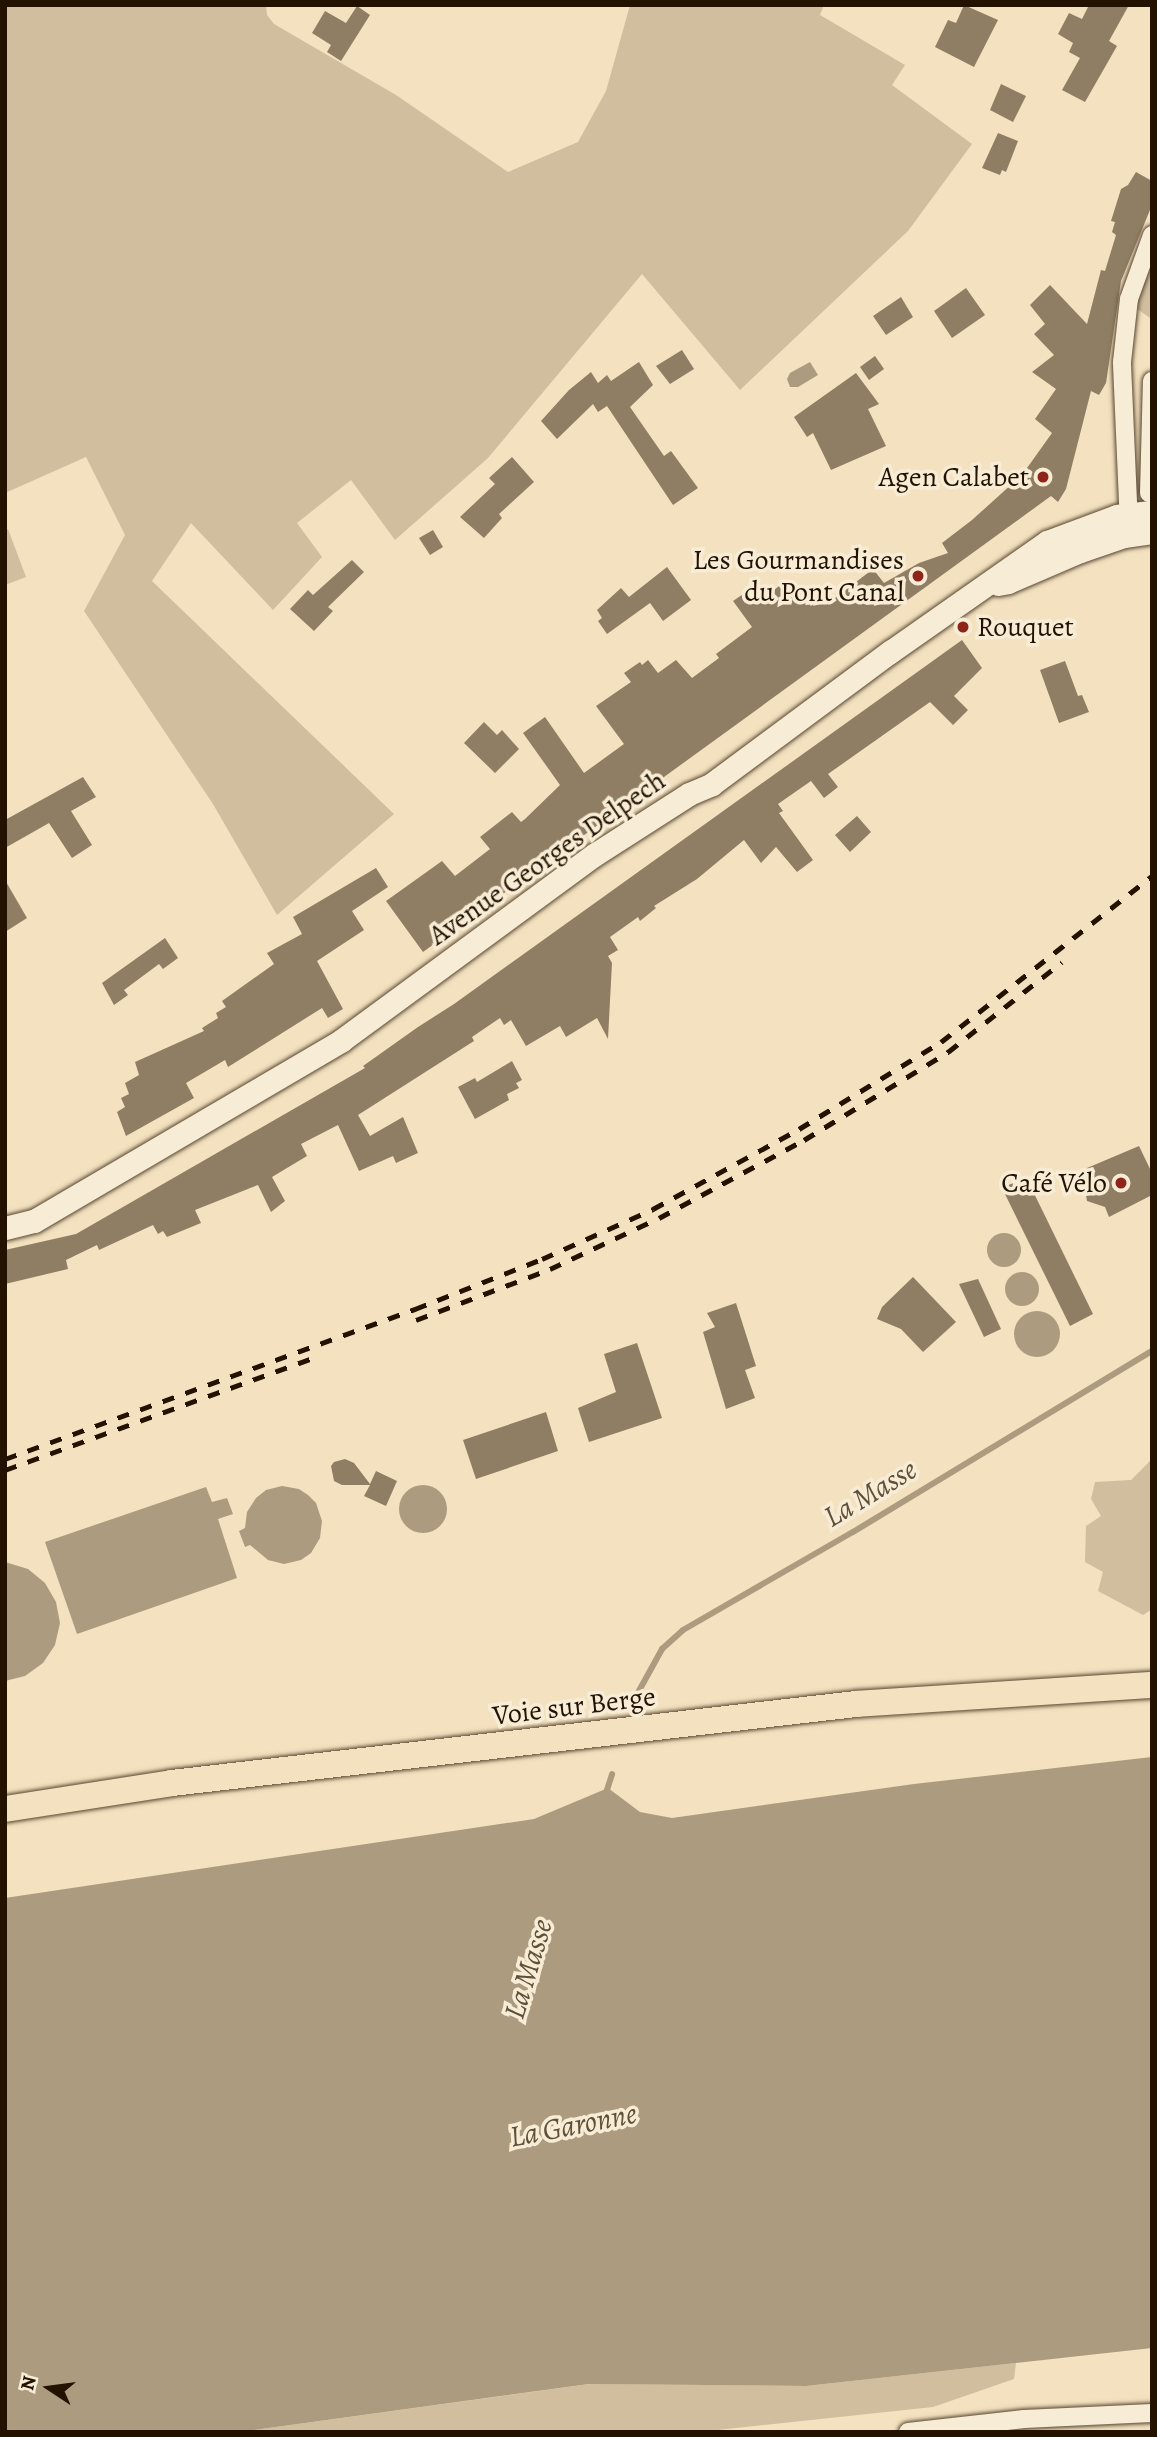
<!DOCTYPE html>
<html>
<head>
<meta charset="utf-8">
<style>
	body { margin:0 }
	#map { position:relative; width:1157px; height:2437px; overflow:hidden; background:#f3e1bf; font-family:Alegreya,serif }
	div>[style] { position:absolute }
	[style*='--x'] { left:calc(var(--x)*1px); top:calc(var(--y)*1px); width:calc(var(--w)*1px); rotate:calc(var(--a)*1deg) }
	.green>* { inset:0; background:#d0be9f }
	.water>* { inset:0; background:#ac9b7e }
	.round { border-radius:50% }
	.stream>* { height:6px; margin:-3px; padding:0 3px; transform-origin:3px; border-radius:3px; background:#ac9b7e }
	.building>* { inset:0; background:#8f7e63 }
	.roads { filter:drop-shadow(0 0 2px #574630) drop-shadow(0 0 2px #574630) }
	.street>* { height:18px; margin:-9px; padding:0 9px; transform-origin:9px; border-radius:9px; background:#f7ecd5 }
	.secondary>* { height:23px; margin:-11.5px; padding:0 11.5px; transform-origin:11.5px; border-radius:11.5px; background:#f7ecd5 }
	.primary>* { height:26px; margin:-13px; padding:0 13px; transform-origin:13px; border-radius:13px; background:#f3e1bf }
	.rail>* { height:5px; margin-top:-2.5px; transform-origin:0; background:repeating-linear-gradient(90deg,#231200 0 12px,transparent 0 24px) }
	.dots>* { width:19px; height:19px; translate:-50% -50%; box-sizing:border-box; border:4px solid #f7ecd5; border-radius:50% }
	span { translate:-50% -50%; white-space:nowrap; text-align:center; line-height:1.15; -webkit-text-stroke:7px #f7ecd5; paint-order:stroke }
	.poi-label { font-size:28px; color:#231200 }
	.right { translate:-100% -50%; text-align:right }
	.left { translate:0 -50%; text-align:left }
	.street-label { font-size:28px; color:#231200 }
	.water-label { font-size:30px; color:#615039; font-style:italic }
	.frame { position:absolute; inset:0; border:7px solid #231200; pointer-events:none }
	.north { position:absolute; left:14px; top:2353px; width:70px; height:70px; -webkit-text-stroke:5px #f7ecd5; paint-order:stroke; rotate:283deg; font-size:19px; font-weight:700; line-height:28px; text-align:center; color:#231200 }
	.north::after { content:''; display:block; margin:auto; width:24px; height:32px; background:#231200; clip-path:polygon(50% 0,100% 100%,50% 72%,0 100%) }
</style>
</head>
<body>
<div id="map">
	<div class="green">
		<i style="clip-path:polygon(5px 5px,266px 5px,267px 15px,274px 24px,396px 95px,508px 172px,578px 142px,606px 91px,630px 5px,824px 5px,820px 15px,905px 65px,892px 85px,972px 144px,908px 231px,740px 390px,642px 274px,488px 458px,395px 540px,351px 480px,297px 523px,322px 557px,273px 610px,191px 523px,152px 581px,394px 814px,277px 915px,213px 804px,84px 611px,125px 535px,86px 457px,5px 493px)"></i>
		<i style="clip-path:polygon(1152px 261px,1152px 314px,1150px 318px,1136px 308px)"></i>
		<i style="clip-path:polygon(8px 529px,26px 577px,5px 585px,5px 530px)"></i>
		<i style="clip-path:polygon(1152px 1459px,1152px 1609px,1143px 1615px,1098px 1591px,1103px 1572px,1085px 1562px,1086px 1526px,1101px 1516px,1091px 1499px,1095px 1482px,1131px 1480px)"></i>
		<i style="clip-path:polygon(1016px 2363px,1014px 2379px,933px 2407px,699px 2432px,239px 2432px,590px 2384px,806px 2386px)"></i>
	</div>
	<div class="water">
		<i style="clip-path:polygon(810px 362px,818px 375px,798px 387px,790px 387px,787px 379px,790px 373px)"></i>
		<i class="round" style="left:987px;top:1233px;width:34px;height:34px"></i>
		<i class="round" style="left:1005px;top:1272px;width:34px;height:34px"></i>
		<i class="round" style="left:1014px;top:1311px;width:46px;height:46px"></i>
		<i class="round" style="left:399px;top:1485px;width:48px;height:48px"></i>
		<i style="clip-path:polygon(282px 1486px,299px 1489px,308px 1495px,316px 1503px,322px 1521px,320px 1538px,311px 1553px,301px 1560px,284px 1564px,268px 1560px,250px 1545px,245px 1547px,239px 1531px,245px 1528px,247px 1512px,256px 1498px,266px 1490px)"></i>
		<i style="clip-path:polygon(206px 1487px,212px 1502px,227px 1498px,233px 1514px,218px 1519px,237px 1578px,77px 1634px,45px 1542px)"></i>
		<i style="clip-path:polygon(5px 1562px,28px 1569px,45px 1583px,56px 1602px,60px 1623px,55px 1645px,43px 1663px,25px 1676px,5px 1681px)"></i>
		<i style="clip-path:polygon(1152px 1757px,1152px 2348px,806px 2386px,589px 2384px,239px 2432px,5px 2432px,5px 1898px,534px 1819px,608px 1788px,640px 1812px,672px 1818px,914px 1784px)"></i>
	</div>
	<div class="stream">
		<i style="--x:635;--y:1698;--w:56;--a:-61.1"></i>
		<i style="--x:662;--y:1649;--w:28;--a:-42"></i>
		<i style="--x:683;--y:1630;--w:196;--a:-30"></i>
		<i style="--x:853;--y:1532;--w:350;--a:-31.2"></i>
		<i style="--x:605;--y:1796;--w:23;--a:-72"></i>
	</div>
	<div class="building">
		<i style="clip-path:polygon(964px 5px,998px 20px,974px 67px,935px 47px,948px 20px,956px 23px)"></i>
		<i style="clip-path:polygon(1089px 5px,1129px 5px,1109px 41px,1117px 46px,1085px 102px,1062px 90px,1080px 58px,1069px 52px,1073px 43px,1058px 34px,1069px 13px,1082px 19px)"></i>
		<i style="clip-path:polygon(357px 6px,370px 15px,341px 61px,327px 52px,331px 45px,312px 33px,325px 11px,346px 23px)"></i>
		<i style="clip-path:polygon(1001px 84px,1026px 96px,1013px 122px,990px 110px)"></i>
		<i style="clip-path:polygon(998px 133px,1018px 141px,1006px 172px,1002px 170px,1000px 175px,982px 168px)"></i>
		<i style="clip-path:polygon(1136px 172px,1152px 181px,1152px 205px,1121px 281px,1106px 383px,1099px 395px,1091px 391px,1066px 489px,1058px 502px,1051px 496px,423px 952px,386px 901px,442px 861px,455px 876px,490px 849px,480px 837px,512px 812px,521px 822px,525px 819px,560px 785px,523px 733px,545px 717px,584px 773px,624px 744px,596px 706px,631px 682px,624px 673px,640px 662px,642px 665px,648px 660px,658px 673px,676px 660px,692px 678px,719px 658px,716px 654px,752px 627px,733px 601px,752px 588px,761px 600px,787px 580px,811px 606px,821px 598px,826px 605px,873px 569px,884px 583px,919px 563px,948px 553px,942px 543px,972px 520px,1022px 475px,1052px 433px,1035px 419px,1056px 389px,1032px 372px,1054px 355px,1034px 334px,1045px 324px,1030px 305px,1050px 285px,1087px 324px,1101px 270px,1105px 271px,1116px 235px,1112px 232px,1115px 222px,1111px 221px,1121px 189px,1128px 185px)"></i>
		<i style="clip-path:polygon(966px 288px,985px 315px,952px 338px,934px 311px)"></i>
		<i style="clip-path:polygon(901px 297px,913px 317px,886px 335px,873px 316px)"></i>
		<i style="clip-path:polygon(682px 350px,694px 369px,670px 384px,656px 366px)"></i>
		<i style="clip-path:polygon(875px 356px,884px 369px,869px 380px,860px 367px)"></i>
		<i style="clip-path:polygon(639px 362px,653px 385px,630px 407px,664px 456px,671px 451px,698px 488px,673px 505px,607px 406px,598px 412px,593px 404px,557px 439px,541px 421px,569px 390px,591px 372px,598px 383px,607px 375px,611px 381px)"></i>
		<i style="clip-path:polygon(856px 373px,879px 404px,868px 409px,886px 446px,831px 470px,813px 433px,807px 437px,794px 417px)"></i>
		<i style="clip-path:polygon(512px 457px,534px 482px,499px 514px,502px 518px,484px 538px,460px 517px,495px 484px,489px 478px)"></i>
		<i style="clip-path:polygon(433px 530px,443px 547px,430px 555px,419px 538px)"></i>
		<i style="clip-path:polygon(352px 560px,364px 572px,328px 607px,333px 611px,314px 631px,290px 609px,308px 590px,313px 595px)"></i>
		<i style="clip-path:polygon(667px 567px,691px 600px,663px 621px,650px 603px,607px 634px,598px 621px,602px 618px,597px 610px,621px 588px,629px 597px)"></i>
		<i style="clip-path:polygon(962px 640px,982px 668px,954px 696px,968px 710px,953px 725px,930px 702px,828px 774px,838px 787px,824px 798px,811px 781px,778px 804px,783px 811px,779px 813px,813px 860px,797px 872px,776px 847px,761px 863px,744px 840px,697px 879px,654px 906px,656px 908px,640px 921px,638px 917px,610px 937px,618px 950px,608px 956px,612px 963px,608px 1039px,597px 1018px,566px 1037px,560px 1026px,526px 1046px,511px 1020px,504px 1025px,500px 1018px,472px 1037px,474px 1041px,358px 1115px,370px 1136px,403px 1117px,418px 1153px,396px 1163px,393px 1156px,359px 1171px,338px 1125px,301px 1144px,307px 1156px,272px 1177px,285px 1201px,271px 1212px,258px 1185px,195px 1210px,201px 1223px,167px 1237px,163px 1231px,158px 1234px,153px 1225px,99px 1250px,97px 1245px,66px 1260px,68px 1269px,5px 1284px,5px 1250px,76px 1234px,365px 1068px,363px 1066px,418px 1027px,454px 1004px)"></i>
		<i style="clip-path:polygon(1065px 661px,1078px 696px,1082px 695px,1089px 712px,1059px 723px,1040px 670px)"></i>
		<i style="clip-path:polygon(484px 722px,497px 735px,502px 730px,519px 749px,495px 773px,464px 743px)"></i>
		<i style="clip-path:polygon(83px 777px,96px 797px,71px 811px,92px 845px,72px 858px,49px 823px,5px 848px,5px 820px)"></i>
		<i style="clip-path:polygon(857px 816px,871px 832px,850px 852px,835px 835px)"></i>
		<i style="clip-path:polygon(376px 868px,388px 887px,352px 911px,364px 930px,317px 961px,343px 1009px,328px 1018px,322px 1008px,228px 1067px,225px 1060px,186px 1083px,194px 1098px,126px 1136px,117px 1112px,125px 1107px,121px 1098px,129px 1094px,125px 1083px,139px 1075px,135px 1062px,204px 1031px,202px 1028px,218px 1018px,216px 1013px,226px 1007px,222px 1001px,274px 964px,267px 953px,302px 934px,293px 917px)"></i>
		<i style="clip-path:polygon(5px 880px,27px 918px,5px 932px)"></i>
		<i style="clip-path:polygon(165px 938px,178px 958px,163px 969px,159px 964px,124px 990px,128px 995px,114px 1005px,102px 983px)"></i>
		<i style="clip-path:polygon(512px 1061px,522px 1080px,516px 1083px,519px 1088px,507px 1094px,509px 1100px,475px 1119px,458px 1087px,475px 1078px,477px 1082px)"></i>
		<i style="clip-path:polygon(1139px 1146px,1152px 1173px,1152px 1195px,1109px 1217px,1105px 1207px,1087px 1201px,1085px 1190px,1092px 1180px,1087px 1168px)"></i>
		<i style="clip-path:polygon(1026px 1177px,1093px 1314px,1070px 1326px,1002px 1188px)"></i>
		<i style="clip-path:polygon(913px 1277px,956px 1322px,923px 1352px,901px 1329px,877px 1319px,882px 1307px)"></i>
		<i style="clip-path:polygon(978px 1279px,1001px 1329px,984px 1337px,959px 1284px)"></i>
		<i style="clip-path:polygon(736px 1303px,756px 1366px,745px 1370px,755px 1398px,726px 1409px,703px 1332px,715px 1327px,707px 1313px)"></i>
		<i style="clip-path:polygon(637px 1343px,662px 1418px,589px 1442px,578px 1408px,616px 1392px,604px 1354px)"></i>
		<i style="clip-path:polygon(546px 1412px,558px 1451px,476px 1479px,463px 1440px)"></i>
		<i style="clip-path:polygon(345px 1459px,354px 1463px,370px 1484px,376px 1471px,397px 1481px,386px 1506px,364px 1496px,370px 1485px,342px 1485px,334px 1481px,331px 1466px,334px 1462px)"></i>
	</div>
	<div class="roads">
		<div class="street">
			<i style="--x:1149;--y:493;--w:112;--a:-88.5"></i>
			<i style="--x:1129;--y:525;--w:163;--a:-92.5"></i>
			<i style="--x:1122;--y:362;--w:63;--a:-83.7"></i>
			<i style="--x:1129;--y:299;--w:68;--a:-70.2"></i>
			<i style="--x:908;--y:2432;--w:117;--a:-6.4"></i>
			<i style="--x:1024;--y:2419;--w:128;--a:-2.7"></i>
		</div>
		<div class="secondary">
			<i style="--x:998;--y:584;--w:10;--a:-11"></i>
			<i style="--x:1008;--y:582;--w:78;--a:-23.3"></i>
			<i style="--x:1080;--y:551;--w:46;--a:-18.8"></i>
			<i style="--x:1124;--y:536;--w:28;--a:-8"></i>
			<i style="--x:5;--y:1228;--w:30;--a:-14"></i>
			<i style="--x:34;--y:1221;--w:357;--a:-30.4"></i>
			<i style="--x:342;--y:1040;--w:313;--a:-36.3"></i>
			<i style="--x:594;--y:855;--w:113;--a:-32.7"></i>
			<i style="--x:689;--y:794;--w:25;--a:-23"></i>
			<i style="--x:712;--y:784;--w:222;--a:-36.6"></i>
			<i style="--x:890;--y:652;--w:192;--a:-35"></i>
			<i style="--x:1047;--y:542;--w:75;--a:-20.4"></i>
			<i style="--x:1117;--y:516;--w:35;--a:-7"></i>
		</div>
		<div class="primary">
			<i style="--x:5;--y:1809;--w:169;--a:-8.8"></i>
			<i style="--x:172;--y:1783;--w:689;--a:-6.59"></i>
			<i style="--x:856;--y:1704;--w:297;--a:-3.7"></i>
		</div>
	</div>
	<div class="rail">
		<i style="--x:416;--y:1320;--w:143;--a:-20.8"></i>
		<i style="--x:550;--y:1269;--w:120;--a:-25.1"></i>
		<i style="--x:659;--y:1218;--w:165;--a:-28.3"></i>
		<i style="--x:804;--y:1140;--w:169;--a:-31.4"></i>
		<i style="--x:948;--y:1052;--w:145;--a:-38.3"></i>
		<i style="--x:5;--y:1459;--w:437;--a:-20.1"></i>
		<i style="--x:415;--y:1309;--w:136;--a:-21.5"></i>
		<i style="--x:542;--y:1259;--w:122;--a:-24.2"></i>
		<i style="--x:653;--y:1209;--w:166;--a:-28.7"></i>
		<i style="--x:799;--y:1129;--w:167;--a:-31.5"></i>
		<i style="--x:941;--y:1042;--w:268;--a:-38.2"></i>
		<i style="--x:5;--y:1470;--w:333;--a:-20"></i>
	</div>
	<div class="dots">
		<i style="left:1043px;top:477px;background:#8f2418"></i>
		<i style="left:918px;top:576px;background:#8f2418"></i>
		<i style="left:963px;top:627px;background:#8f2418"></i>
		<i style="left:1121px;top:1183px;background:#8f2418"></i>
	</div>
	<div class="poi-label">
		<span class="right" style="left:1029px;top:477px">Agen Calabet</span>
		<span class="right" style="left:904px;top:576px">Les Gourmandises<br>du Pont Canal</span>
		<span class="left" style="left:977px;top:627px">Rouquet</span>
		<span class="right" style="left:1107px;top:1183px">Café Vélo</span>
	</div>
	<div class="street-label">
		<span style="left:547px;top:858px;rotate:-35deg">Avenue Georges Delpech</span>
		<span style="left:574px;top:1706px;rotate:-7deg">Voie sur Berge</span>
	</div>
	<div class="water-label">
		<span style="left:870px;top:1493px;rotate:-31deg">La Masse</span>
		<span style="left:528px;top:1969px;rotate:-73deg">La Masse</span>
		<span style="left:573px;top:2125px;rotate:-11deg">La Garonne</span>
	</div>
	<div class="frame"></div>
	<div class="north">N</div>
</div>
</body>
</html>
